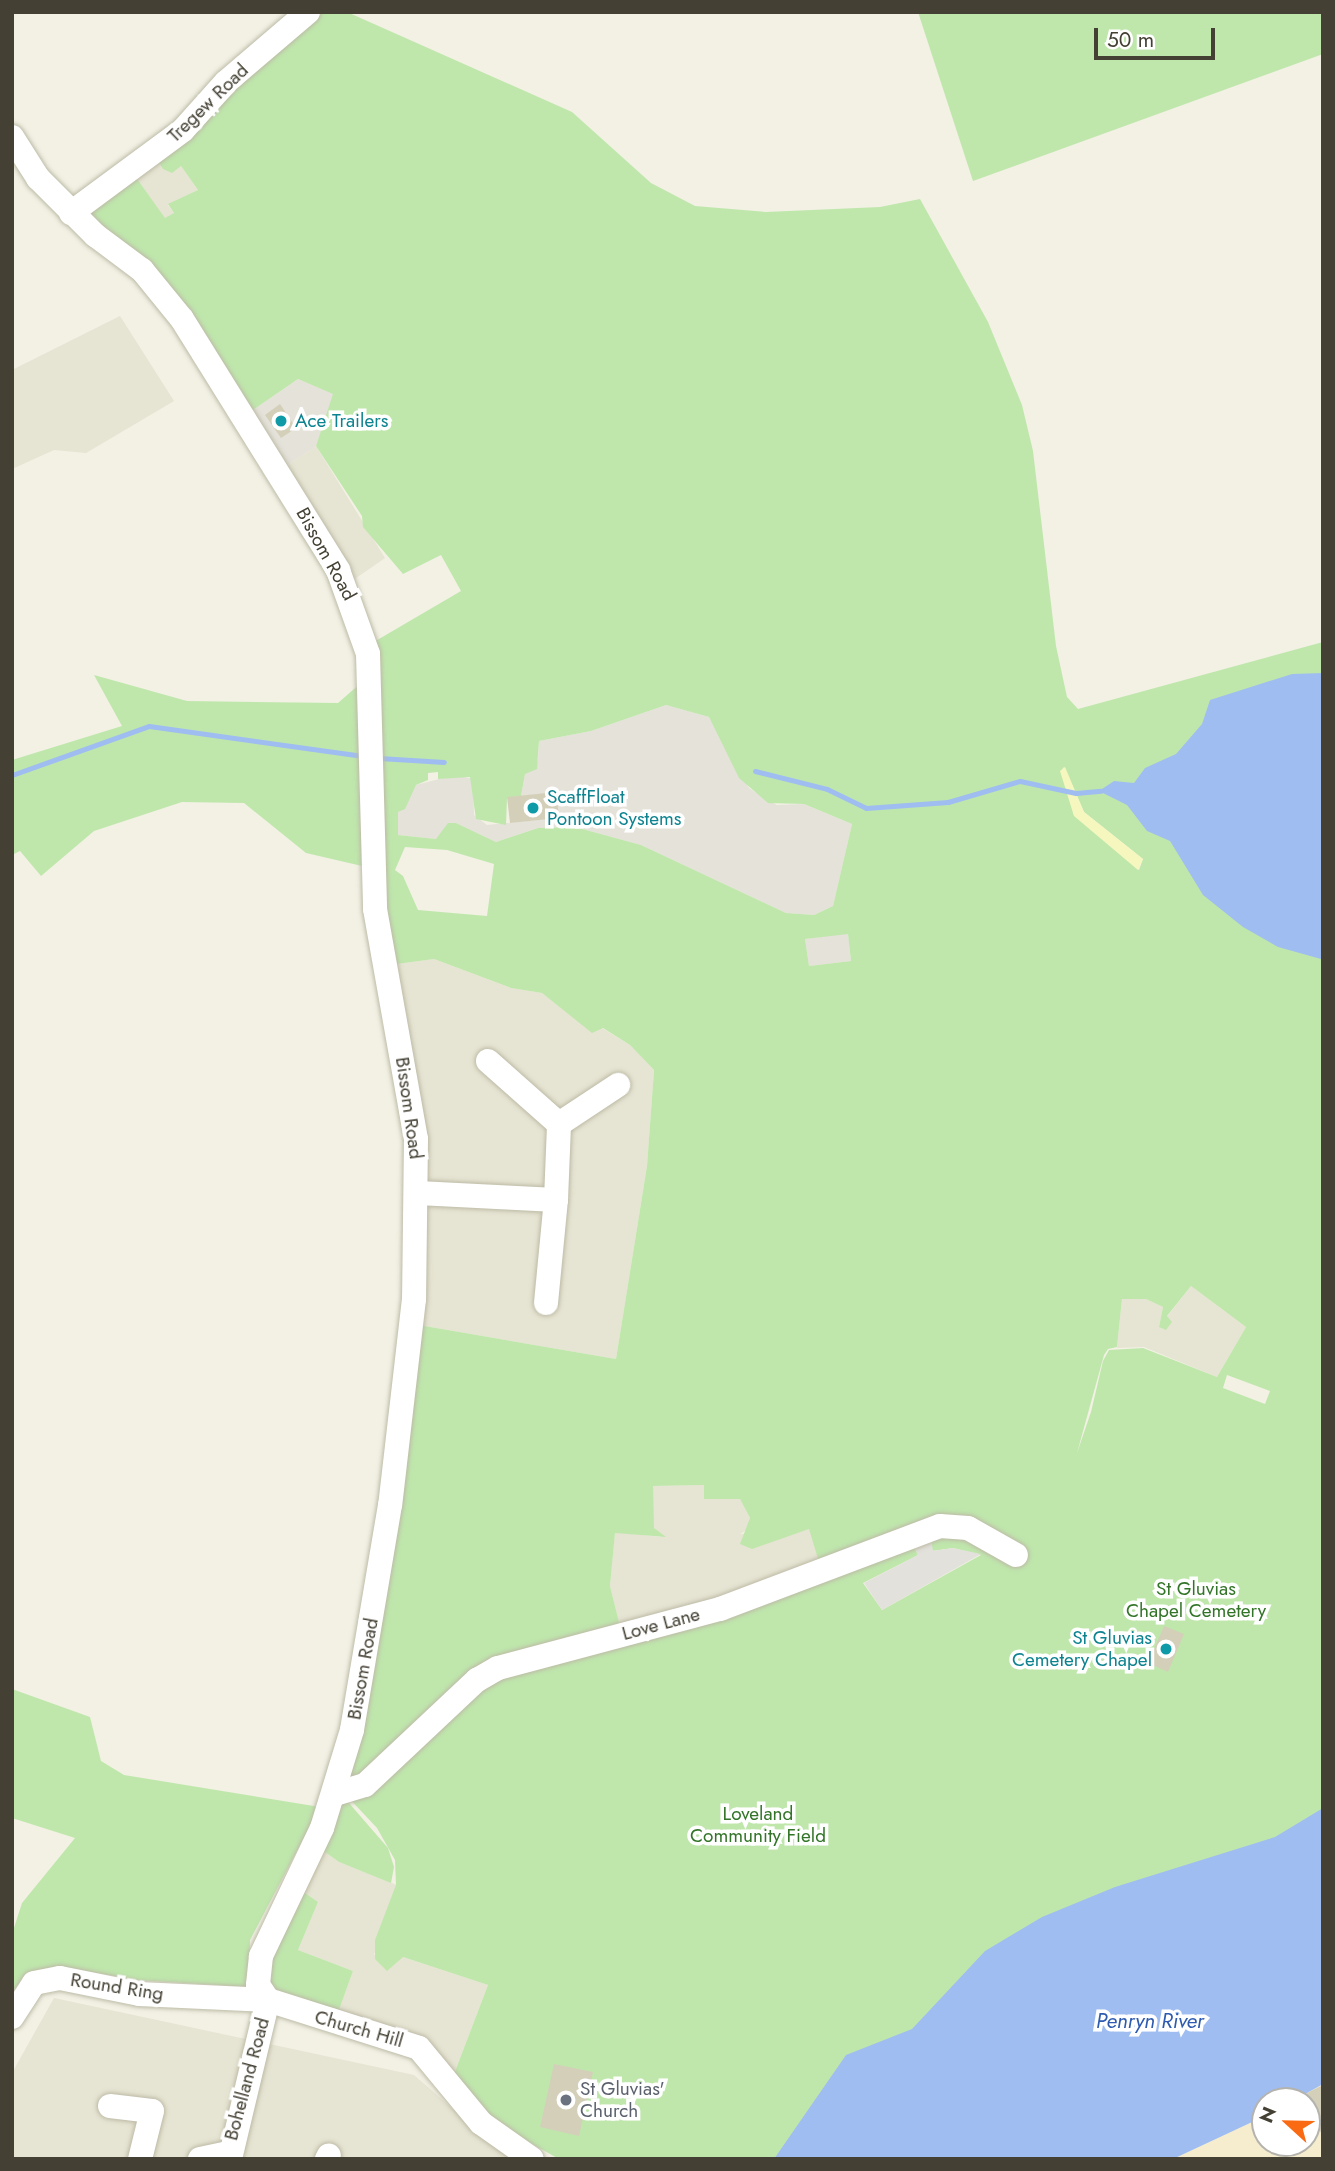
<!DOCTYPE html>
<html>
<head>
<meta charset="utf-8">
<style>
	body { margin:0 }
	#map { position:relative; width:1335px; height:2171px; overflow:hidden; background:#f2f1e4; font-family:Jost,sans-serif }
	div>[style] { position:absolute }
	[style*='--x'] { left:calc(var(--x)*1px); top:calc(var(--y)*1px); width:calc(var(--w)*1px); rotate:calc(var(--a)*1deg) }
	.residential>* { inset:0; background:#e6e4d2 }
	.commercial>* { inset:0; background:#f5edce }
	.industrial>* { inset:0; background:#e4e2d9 }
	.green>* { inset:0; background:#bfe7ac }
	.sand>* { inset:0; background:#f6f7bf }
	.parking>* { inset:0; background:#e3e1dc }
	.water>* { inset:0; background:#9fbdf0 }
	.stream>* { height:5px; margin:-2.5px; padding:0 2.5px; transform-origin:2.5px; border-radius:2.5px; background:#9fbdf0 }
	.building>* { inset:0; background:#d4cfb9 }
	.roads { filter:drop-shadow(0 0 2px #bdbba7) drop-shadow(0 0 2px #bdbba7) }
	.minor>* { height:24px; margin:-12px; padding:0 12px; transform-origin:12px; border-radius:12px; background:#fff }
	.dots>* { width:19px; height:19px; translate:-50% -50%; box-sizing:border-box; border:4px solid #fff; border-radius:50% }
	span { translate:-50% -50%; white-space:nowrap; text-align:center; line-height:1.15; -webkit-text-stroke:7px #fff; paint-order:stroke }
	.street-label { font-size:19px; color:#444134 }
	.culture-label { font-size:19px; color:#0d838f }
	.left { translate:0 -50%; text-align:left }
	.right { translate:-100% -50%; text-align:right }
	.park-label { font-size:19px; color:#337528 }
	.worship-label { font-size:19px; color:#5b616d }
	.water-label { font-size:21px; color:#2e5baf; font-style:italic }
	.frame { position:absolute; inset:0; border:14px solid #444134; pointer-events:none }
	.north { position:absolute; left:1251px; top:2087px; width:70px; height:70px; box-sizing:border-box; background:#fff; border:2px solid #b4b3ae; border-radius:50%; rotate:292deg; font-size:19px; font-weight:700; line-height:28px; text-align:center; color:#444134 }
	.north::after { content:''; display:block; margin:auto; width:24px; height:32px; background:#fa6a13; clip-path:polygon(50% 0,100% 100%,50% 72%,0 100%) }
	.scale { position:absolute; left:1094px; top:28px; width:121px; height:32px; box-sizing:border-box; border:4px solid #444134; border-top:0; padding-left:9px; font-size:21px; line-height:24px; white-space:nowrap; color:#444134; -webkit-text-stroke:5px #fff; paint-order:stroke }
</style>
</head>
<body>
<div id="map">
	<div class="residential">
		<i style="clip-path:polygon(153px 154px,163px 168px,181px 166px,198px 190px,168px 205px,174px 213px,165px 219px,130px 169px)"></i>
		<i style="clip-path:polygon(120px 316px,174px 401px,86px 453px,54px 450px,12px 469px,12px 370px)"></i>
		<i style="clip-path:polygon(316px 446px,385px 558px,346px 585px,279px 471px)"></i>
		<i style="clip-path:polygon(434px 959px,511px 988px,542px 993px,592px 1032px,602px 1028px,630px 1045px,654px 1070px,647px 1166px,616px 1359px,413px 1324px,419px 1214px,382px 966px)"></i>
		<i style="clip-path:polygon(1191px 1286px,1246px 1327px,1217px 1377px,1144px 1347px,1117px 1348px,1122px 1299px,1146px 1299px,1163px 1307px,1159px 1327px)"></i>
		<i style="clip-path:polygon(704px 1485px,705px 1499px,740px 1499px,750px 1518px,748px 1529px,740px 1534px,810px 1529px,822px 1572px,622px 1634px,610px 1586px,615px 1532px,661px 1537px,653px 1526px,653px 1486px)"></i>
		<i style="clip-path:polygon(315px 1845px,339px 1862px,397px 1885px,374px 1955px,403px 1957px,488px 1985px,451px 2082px,434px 2060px,335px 2021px,353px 1971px,298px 1950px,318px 1902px,295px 1886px)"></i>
		<i style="clip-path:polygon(54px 1998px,414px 2075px,510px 2159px,12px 2159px,12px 2073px)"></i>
	</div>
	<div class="commercial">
		<i style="clip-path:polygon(1323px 2084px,1323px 2159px,1173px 2159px,1265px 2116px,1265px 2143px,1307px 2143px,1307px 2101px,1293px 2101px)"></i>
	</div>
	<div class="industrial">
		<i style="clip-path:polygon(298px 379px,334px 394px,316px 446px,279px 471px,244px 416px)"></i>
		<i style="clip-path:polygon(666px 705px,709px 717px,749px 788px,764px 798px,777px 805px,804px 804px,852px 824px,833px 906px,814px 915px,786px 913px,641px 845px,575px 827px,538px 828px,496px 842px,456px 823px,436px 839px,398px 835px,398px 812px,416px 785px,455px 775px,473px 779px,474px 815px,487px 825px,558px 818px,556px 793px,521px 796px,525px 774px,538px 760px,539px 741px,591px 731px)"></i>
		<i style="clip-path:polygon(848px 933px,851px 961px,809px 966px,805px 939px)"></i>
	</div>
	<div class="green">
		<i style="clip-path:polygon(evenodd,309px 12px,347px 12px,572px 112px,651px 183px,695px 206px,766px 212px,880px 207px,920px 199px,988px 322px,1022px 405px,1033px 451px,1056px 646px,1067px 697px,1078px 709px,1323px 642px,1323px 836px,1272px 843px,1251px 854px,1233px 853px,1203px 838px,1181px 802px,1142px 792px,1102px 791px,1182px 807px,1200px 842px,1238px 859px,1255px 860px,1283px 847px,1323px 842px,1323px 2033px,1163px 2131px,1101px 2134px,1054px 2159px,559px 2159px,516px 2135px,513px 2144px,484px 2123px,451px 2082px,488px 1985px,403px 1957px,387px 1971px,375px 1959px,375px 1940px,396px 1885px,395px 1860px,377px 1828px,345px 1794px,351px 1794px,365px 1786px,459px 1702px,484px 1676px,722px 1609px,911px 1540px,918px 1555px,863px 1583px,882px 1610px,981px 1555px,953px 1548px,932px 1551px,931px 1530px,948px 1526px,980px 1532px,958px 1524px,939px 1525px,822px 1572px,809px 1529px,752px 1549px,740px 1544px,750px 1518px,740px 1499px,704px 1499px,704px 1485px,653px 1486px,654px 1528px,666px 1537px,615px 1533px,610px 1586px,622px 1634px,483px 1675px,364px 1784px,336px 1793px,385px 1547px,413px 1324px,616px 1359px,647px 1166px,654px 1070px,630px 1045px,603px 1028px,592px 1033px,542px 993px,511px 988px,434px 959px,382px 966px,373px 880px,367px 646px,461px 591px,441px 555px,403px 574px,363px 527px,362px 516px,316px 446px,333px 394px,298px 379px,244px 416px,167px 296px,143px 269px,71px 213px,130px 169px,165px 218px,174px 213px,168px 204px,198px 190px,181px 166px,172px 173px,163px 169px,158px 161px,168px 155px,162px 147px,309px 12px,666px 705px,709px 717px,739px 778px,768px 803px,804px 804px,852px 824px,833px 906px,814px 915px,786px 913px,641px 845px,575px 827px,538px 828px,496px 842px,456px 823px,448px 823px,436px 839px,398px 835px,398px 812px,405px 809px,416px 785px,428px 780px,428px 773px,438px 772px,438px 779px,470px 777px,476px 819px,506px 825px,507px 798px,521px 796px,525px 774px,537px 769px,539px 741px,591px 731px,666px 705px,309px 12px,1064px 767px,1084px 812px,1143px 859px,1139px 870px,1074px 815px,1061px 771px,1064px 767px,309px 12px,405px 847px,447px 850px,494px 864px,487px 916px,418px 910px,403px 876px,395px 870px,405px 847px,309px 12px,848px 934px,851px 961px,809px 966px,805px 939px,848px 934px,309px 12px,1191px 1286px,1246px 1327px,1217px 1377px,1143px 1348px,1109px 1350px,1103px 1361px,1091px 1412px,1077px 1453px,1104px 1355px,1108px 1349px,1117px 1347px,1122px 1299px,1146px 1299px,1163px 1307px,1159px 1327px,1166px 1330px,1172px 1322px,1167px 1316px,1191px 1286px,309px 12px,1227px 1375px,1270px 1391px,1265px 1404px,1223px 1388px,1227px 1375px)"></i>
		<i style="clip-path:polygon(918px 12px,1323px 12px,1323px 54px,973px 181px)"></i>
		<i style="clip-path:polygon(94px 675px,187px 701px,338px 703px,362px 682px,362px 866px,306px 853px,244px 803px,182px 802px,94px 831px,41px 876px,20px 851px,12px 855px,12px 760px,122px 726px)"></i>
		<i style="clip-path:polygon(12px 1689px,90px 1717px,101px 1761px,124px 1775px,320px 1807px,250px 1940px,249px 1987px,137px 1980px,57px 1966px,26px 1973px,12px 1993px,12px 1934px,22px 1903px,75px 1838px,12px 1818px)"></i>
		<i style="clip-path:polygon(342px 1795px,388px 1848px,394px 1867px,391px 1883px,339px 1862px,315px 1845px)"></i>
		<i style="clip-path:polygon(295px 1886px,318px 1902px,298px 1950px,353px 1971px,335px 2021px,260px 1989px)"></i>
	</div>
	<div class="sand">
		<i style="clip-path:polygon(1065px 767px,1084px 812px,1143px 859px,1138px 870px,1074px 816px,1060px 771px)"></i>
	</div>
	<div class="parking">
		<i style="clip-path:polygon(930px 1533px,933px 1551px,953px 1548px,981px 1554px,882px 1610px,864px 1583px,918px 1555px,911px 1541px)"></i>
	</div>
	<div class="water">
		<i style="clip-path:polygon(1323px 673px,1323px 959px,1321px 959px,1278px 947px,1243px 927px,1203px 895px,1170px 841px,1147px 831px,1127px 805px,1099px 791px,1114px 781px,1134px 783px,1145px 768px,1176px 754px,1202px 724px,1210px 700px,1292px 674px)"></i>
		<i style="clip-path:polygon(1323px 1808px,1323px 2084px,1293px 2101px,1265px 2101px,1265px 2116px,1173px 2159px,774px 2159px,846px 2055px,912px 2029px,985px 1951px,1042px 1917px,1115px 1887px,1275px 1837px)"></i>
	</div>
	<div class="stream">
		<i style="--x:379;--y:758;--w:65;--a:3.5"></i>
		<i style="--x:755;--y:771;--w:74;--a:14"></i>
		<i style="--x:827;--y:789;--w:43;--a:26"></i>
		<i style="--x:866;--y:808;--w:82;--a:-4.2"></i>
		<i style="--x:948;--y:802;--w:75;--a:-16.3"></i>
		<i style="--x:1020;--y:781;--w:57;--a:12.1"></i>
		<i style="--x:1076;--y:793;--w:25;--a:-5"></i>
		<i style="--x:12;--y:775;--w:145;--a:-19.7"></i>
		<i style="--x:149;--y:726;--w:216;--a:8"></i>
	</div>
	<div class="building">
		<i style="clip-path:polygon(280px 404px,296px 428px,281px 438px,265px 415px)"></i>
		<i style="clip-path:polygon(556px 792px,559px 818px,510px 823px,507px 797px)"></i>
		<i style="clip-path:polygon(1164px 1626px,1184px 1634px,1168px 1672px,1148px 1663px)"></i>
		<i style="clip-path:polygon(554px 2064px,593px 2072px,579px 2136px,540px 2127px)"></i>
		<i style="clip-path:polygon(1323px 2085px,1323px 2136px,1307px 2110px,1307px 2093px)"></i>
	</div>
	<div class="roads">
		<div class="minor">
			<i style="--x:12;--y:137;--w:49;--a:57.6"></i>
			<i style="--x:38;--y:178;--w:81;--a:45"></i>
			<i style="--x:95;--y:235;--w:59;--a:36.7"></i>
			<i style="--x:142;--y:270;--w:63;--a:50.8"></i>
			<i style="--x:182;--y:319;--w:296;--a:58.1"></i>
			<i style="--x:338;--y:570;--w:89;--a:70.3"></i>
			<i style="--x:368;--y:654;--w:255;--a:88.4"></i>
			<i style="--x:375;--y:909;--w:234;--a:79.9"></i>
			<i style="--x:416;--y:1139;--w:160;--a:90.7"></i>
			<i style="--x:414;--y:1299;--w:207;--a:96.6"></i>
			<i style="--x:390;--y:1505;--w:228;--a:99.6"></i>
			<i style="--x:352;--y:1730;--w:102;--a:107"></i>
			<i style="--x:322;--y:1828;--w:142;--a:115.5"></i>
			<i style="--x:261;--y:1956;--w:29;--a:96"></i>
			<i style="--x:258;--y:1985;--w:18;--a:56"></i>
			<i style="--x:71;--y:213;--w:139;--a:-36.5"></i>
			<i style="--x:183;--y:130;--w:64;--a:-48.1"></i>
			<i style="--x:226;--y:82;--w:108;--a:-40.5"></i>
			<i style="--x:559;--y:1124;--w:71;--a:-33.5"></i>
			<i style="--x:418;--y:1193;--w:138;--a:2.9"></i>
			<i style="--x:556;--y:1200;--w:76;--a:-87.7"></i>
			<i style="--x:559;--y:1124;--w:95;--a:-138.4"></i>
			<i style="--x:546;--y:1303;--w:103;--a:-84.5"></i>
			<i style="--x:335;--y:1794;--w:31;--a:-17"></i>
			<i style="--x:365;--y:1785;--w:154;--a:-43.2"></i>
			<i style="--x:477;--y:1680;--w:24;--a:-30"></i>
			<i style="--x:498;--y:1668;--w:230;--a:-14.9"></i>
			<i style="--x:720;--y:1609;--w:235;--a:-20.7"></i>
			<i style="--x:940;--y:1526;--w:28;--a:4"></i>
			<i style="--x:968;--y:1528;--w:55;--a:29.4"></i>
			<i style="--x:12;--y:2017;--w:40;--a:-57.1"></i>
			<i style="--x:34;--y:1983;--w:26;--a:-11"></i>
			<i style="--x:60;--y:1978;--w:81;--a:11.4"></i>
			<i style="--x:139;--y:1994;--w:129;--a:2.7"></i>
			<i style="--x:268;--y:2000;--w:158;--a:17.6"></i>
			<i style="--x:419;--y:2048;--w:97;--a:50.4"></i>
			<i style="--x:481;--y:2123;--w:62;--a:35.2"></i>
			<i style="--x:110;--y:2106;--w:42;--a:6.8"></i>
			<i style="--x:152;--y:2111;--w:49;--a:104"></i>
			<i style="--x:200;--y:2159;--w:29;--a:-12"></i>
			<i style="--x:230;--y:2159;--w:163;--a:-76.6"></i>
			<i style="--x:327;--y:2159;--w:4;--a:-63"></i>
		</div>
	</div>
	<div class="dots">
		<i style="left:281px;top:421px;background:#0f9aa8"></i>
		<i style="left:533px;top:808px;background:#0f9aa8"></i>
		<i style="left:1166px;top:1649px;background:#0f9aa8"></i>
		<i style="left:566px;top:2100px;background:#6b7280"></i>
	</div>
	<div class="street-label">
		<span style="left:208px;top:103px;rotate:-44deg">Tregew Road</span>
		<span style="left:326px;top:554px;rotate:61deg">Bissom Road</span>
		<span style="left:409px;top:1108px;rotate:82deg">Bissom Road</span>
		<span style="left:661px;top:1624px;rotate:-15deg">Love Lane</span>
		<span style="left:363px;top:1669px;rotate:-80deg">Bissom Road</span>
		<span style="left:117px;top:1987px;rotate:9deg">Round Ring</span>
		<span style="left:359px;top:2029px;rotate:16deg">Church Hill</span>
		<span style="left:247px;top:2079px;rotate:-75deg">Bohelland Road</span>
	</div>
	<div class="culture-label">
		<span class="left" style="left:295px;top:421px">Ace Trailers</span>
		<span class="left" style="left:547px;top:808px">ScaffFloat<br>Pontoon Systems</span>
		<span class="right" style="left:1152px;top:1649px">St Gluvias<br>Cemetery Chapel</span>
	</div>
	<div class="park-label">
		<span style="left:1196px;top:1600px">St Gluvias<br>Chapel Cemetery</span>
		<span style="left:758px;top:1825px">Loveland<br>Community Field</span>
	</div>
	<div class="worship-label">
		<span class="left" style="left:580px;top:2100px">St Gluvias'<br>Church</span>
	</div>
	<div class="water-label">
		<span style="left:1150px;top:2021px">Penryn River</span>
	</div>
	<div class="frame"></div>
	<div class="north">N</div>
	<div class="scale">50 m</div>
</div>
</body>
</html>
